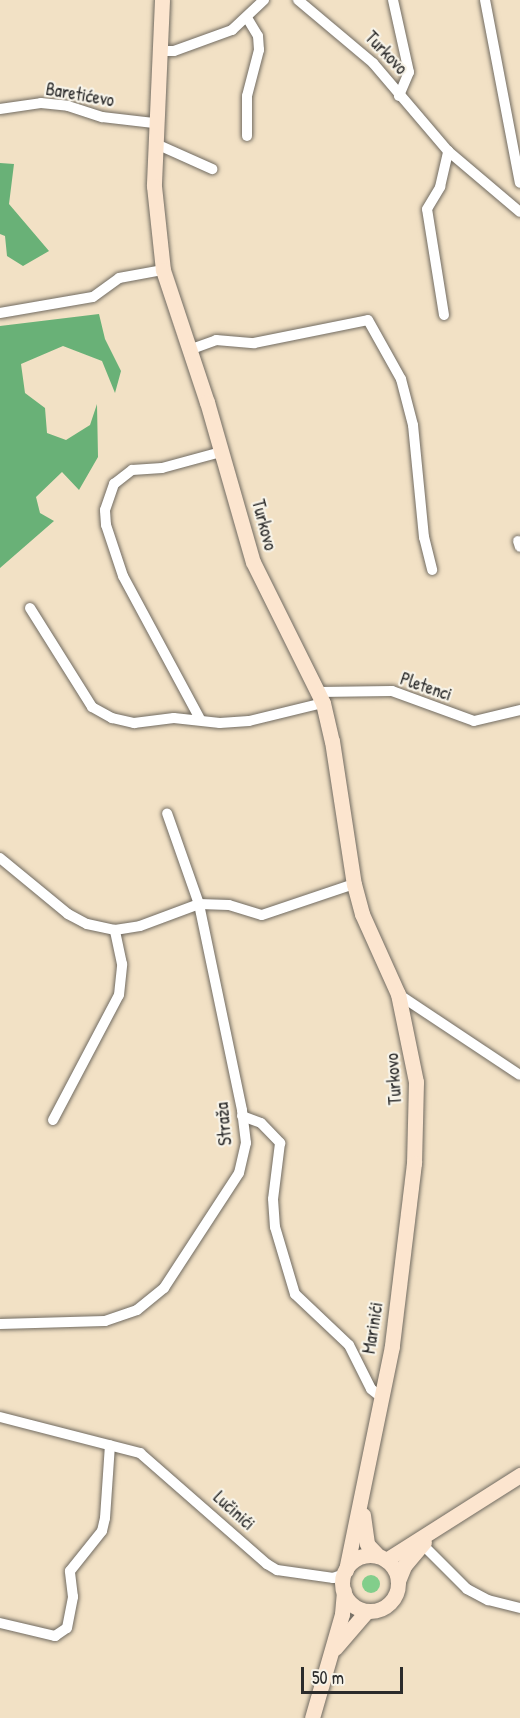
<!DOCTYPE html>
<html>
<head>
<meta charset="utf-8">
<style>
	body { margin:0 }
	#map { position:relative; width:520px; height:1718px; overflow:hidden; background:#f2e1c5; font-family:"Patrick Hand",sans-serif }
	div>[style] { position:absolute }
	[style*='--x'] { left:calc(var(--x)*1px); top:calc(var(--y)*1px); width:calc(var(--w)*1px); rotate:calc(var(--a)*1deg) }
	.green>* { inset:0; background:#82ce8b }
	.round { border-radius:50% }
	.forest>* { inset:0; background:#69b177 }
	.roads { filter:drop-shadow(0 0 2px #716b61) drop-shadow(0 0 2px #716b61) }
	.street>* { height:10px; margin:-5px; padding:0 5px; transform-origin:5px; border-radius:5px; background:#fff }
	.secondary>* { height:15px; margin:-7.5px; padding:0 7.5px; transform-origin:7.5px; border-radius:7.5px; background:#fce5cf }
	.secondary>.ring { margin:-7.5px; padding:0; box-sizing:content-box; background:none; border:15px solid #fce5cf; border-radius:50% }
	span { translate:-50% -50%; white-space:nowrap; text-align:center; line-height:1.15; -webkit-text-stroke:4.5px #f7f3e8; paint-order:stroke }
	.street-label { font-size:18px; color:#2b2b2b }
	.scale { position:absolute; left:301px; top:1667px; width:102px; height:27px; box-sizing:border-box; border:3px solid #2b2b2b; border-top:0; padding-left:8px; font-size:18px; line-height:21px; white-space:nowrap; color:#2b2b2b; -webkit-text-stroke:4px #f7f3e8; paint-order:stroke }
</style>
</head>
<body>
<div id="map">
	<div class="green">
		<i class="round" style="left:362px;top:1575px;width:18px;height:18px"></i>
	</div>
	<div class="forest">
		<i style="clip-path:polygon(0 163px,14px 164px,9px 204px,49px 251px,23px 266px,7px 256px,5px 236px,0 234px)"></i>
		<i style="clip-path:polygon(99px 314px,105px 339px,121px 371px,115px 393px,102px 361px,63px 346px,21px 364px,25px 393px,45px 408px,47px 433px,66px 440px,90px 425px,97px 404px,98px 457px,79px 490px,62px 472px,36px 497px,40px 513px,54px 521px,0 568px,0 326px)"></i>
	</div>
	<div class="roads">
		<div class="street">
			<i style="--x:298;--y:0;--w:98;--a:40"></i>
			<i style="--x:373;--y:63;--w:116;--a:49.6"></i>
			<i style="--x:448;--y:151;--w:94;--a:40.3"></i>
			<i style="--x:393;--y:0;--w:74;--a:77.5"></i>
			<i style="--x:409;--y:72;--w:26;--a:113"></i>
			<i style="--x:485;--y:0;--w:186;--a:79.2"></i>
			<i style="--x:160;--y:51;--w:14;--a:0"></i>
			<i style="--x:174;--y:51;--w:62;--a:-19.9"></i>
			<i style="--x:232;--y:30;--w:44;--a:-43.2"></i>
			<i style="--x:0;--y:109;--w:41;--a:-8.3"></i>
			<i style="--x:41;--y:103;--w:27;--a:6"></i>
			<i style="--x:68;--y:106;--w:36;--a:18"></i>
			<i style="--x:102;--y:117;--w:52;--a:6.6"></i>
			<i style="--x:247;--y:136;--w:40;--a:-90"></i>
			<i style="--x:247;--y:96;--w:48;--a:-75.4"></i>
			<i style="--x:259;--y:50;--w:14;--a:-94"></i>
			<i style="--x:258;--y:36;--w:21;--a:-121"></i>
			<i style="--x:154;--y:143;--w:64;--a:24.1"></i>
			<i style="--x:0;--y:313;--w:94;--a:-9.8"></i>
			<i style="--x:93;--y:297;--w:32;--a:-36"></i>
			<i style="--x:119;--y:278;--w:45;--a:-10.3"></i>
			<i style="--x:444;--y:315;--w:107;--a:-99.1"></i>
			<i style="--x:427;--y:209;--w:26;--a:-59"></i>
			<i style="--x:440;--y:187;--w:37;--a:-77"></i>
			<i style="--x:189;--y:350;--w:29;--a:-20"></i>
			<i style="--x:216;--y:340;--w:38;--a:5"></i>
			<i style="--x:254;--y:343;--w:116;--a:-11.4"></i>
			<i style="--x:368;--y:320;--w:68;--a:60.8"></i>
			<i style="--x:401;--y:379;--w:48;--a:75.4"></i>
			<i style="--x:413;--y:425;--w:113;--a:84.4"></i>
			<i style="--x:424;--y:537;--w:34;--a:76"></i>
			<i style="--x:518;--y:541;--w:6;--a:72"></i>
			<i style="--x:30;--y:608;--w:117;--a:57.9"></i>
			<i style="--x:92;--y:707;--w:23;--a:29"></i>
			<i style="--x:112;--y:718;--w:23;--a:13"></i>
			<i style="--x:134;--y:723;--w:40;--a:-7.1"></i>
			<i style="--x:174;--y:718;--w:46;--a:6.2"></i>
			<i style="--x:220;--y:723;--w:29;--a:-4"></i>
			<i style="--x:249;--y:721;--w:76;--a:-13.7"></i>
			<i style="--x:319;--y:692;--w:73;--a:-0.8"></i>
			<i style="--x:392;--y:691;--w:87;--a:20.1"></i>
			<i style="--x:474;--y:721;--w:47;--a:-13.4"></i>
			<i style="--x:200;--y:719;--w:162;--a:-118.3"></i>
			<i style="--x:123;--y:576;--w:54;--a:-108.4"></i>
			<i style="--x:106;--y:525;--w:15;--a:-94"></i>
			<i style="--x:105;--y:510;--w:28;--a:-71"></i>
			<i style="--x:114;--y:484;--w:23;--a:-38"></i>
			<i style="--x:132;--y:470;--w:30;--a:-4"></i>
			<i style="--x:162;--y:468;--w:61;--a:-15.2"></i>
			<i style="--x:0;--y:858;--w:88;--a:39.5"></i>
			<i style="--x:68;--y:914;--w:21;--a:28"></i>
			<i style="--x:87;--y:924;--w:29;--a:12"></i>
			<i style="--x:115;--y:930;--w:25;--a:-9"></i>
			<i style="--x:140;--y:926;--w:63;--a:-20.4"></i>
			<i style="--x:199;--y:904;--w:30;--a:2"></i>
			<i style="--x:229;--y:905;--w:34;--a:17"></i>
			<i style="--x:262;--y:915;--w:97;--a:-18.6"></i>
			<i style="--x:398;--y:994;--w:146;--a:33.6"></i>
			<i style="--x:242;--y:1116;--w:20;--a:20"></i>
			<i style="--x:261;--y:1123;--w:28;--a:46"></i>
			<i style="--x:280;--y:1143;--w:56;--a:97.1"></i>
			<i style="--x:273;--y:1199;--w:28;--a:86"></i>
			<i style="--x:275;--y:1227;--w:70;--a:73.4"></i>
			<i style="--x:295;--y:1294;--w:74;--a:43.4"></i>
			<i style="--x:349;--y:1345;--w:49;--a:63.4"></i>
			<i style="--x:371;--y:1389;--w:13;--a:39"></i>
			<i style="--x:53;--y:1120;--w:141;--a:-62.2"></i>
			<i style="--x:119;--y:995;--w:31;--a:-84"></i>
			<i style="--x:122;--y:964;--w:35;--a:-102"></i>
			<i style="--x:0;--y:1324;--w:105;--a:-1.6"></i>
			<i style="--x:105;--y:1321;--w:34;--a:-19"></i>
			<i style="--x:137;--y:1310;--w:35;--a:-39"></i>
			<i style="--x:164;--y:1288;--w:137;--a:-56.9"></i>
			<i style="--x:239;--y:1173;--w:31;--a:-77"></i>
			<i style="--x:246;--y:1143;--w:33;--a:-97"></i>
			<i style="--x:242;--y:1110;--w:210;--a:-101.8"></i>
			<i style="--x:199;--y:904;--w:96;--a:-109.4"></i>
			<i style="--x:0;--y:1417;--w:145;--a:14.4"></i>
			<i style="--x:140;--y:1453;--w:169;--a:41.2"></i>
			<i style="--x:267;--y:1564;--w:12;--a:31"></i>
			<i style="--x:277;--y:1570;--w:57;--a:8.1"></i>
			<i style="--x:333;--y:1578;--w:12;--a:-20"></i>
			<i style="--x:422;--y:1544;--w:64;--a:45"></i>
			<i style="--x:467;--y:1589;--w:24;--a:28"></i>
			<i style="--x:488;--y:1600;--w:33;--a:14"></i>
			<i style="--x:0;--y:1623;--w:57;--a:13.3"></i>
			<i style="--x:55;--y:1636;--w:14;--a:-34"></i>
			<i style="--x:67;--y:1628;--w:32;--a:-79"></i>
			<i style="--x:73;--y:1597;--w:26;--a:-97"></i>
			<i style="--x:70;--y:1571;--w:51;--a:-51.3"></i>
			<i style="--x:102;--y:1531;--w:13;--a:-77"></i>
			<i style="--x:105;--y:1518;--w:73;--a:-86.1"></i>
		</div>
		<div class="secondary">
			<i style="--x:162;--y:0;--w:186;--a:92.5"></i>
			<i style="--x:154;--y:186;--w:84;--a:83.9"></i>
			<i style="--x:163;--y:270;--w:139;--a:71.6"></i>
			<i style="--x:207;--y:402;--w:166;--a:74"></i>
			<i style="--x:253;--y:562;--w:157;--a:63.6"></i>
			<i style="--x:323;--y:703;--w:39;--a:77"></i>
			<i style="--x:332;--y:741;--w:145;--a:81.3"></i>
			<i style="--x:354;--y:884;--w:31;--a:75"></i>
			<i style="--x:362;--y:914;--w:88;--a:65.8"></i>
			<i style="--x:398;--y:994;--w:90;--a:78.4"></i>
			<i style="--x:416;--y:1082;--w:81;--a:91.4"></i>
			<i style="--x:414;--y:1163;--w:184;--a:96.9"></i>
			<i style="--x:392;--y:1346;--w:229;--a:101.6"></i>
			<i style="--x:363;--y:1515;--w:29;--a:82"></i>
			<i style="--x:367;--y:1544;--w:16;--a:47"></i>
			<i class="ring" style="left:342px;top:1555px;width:41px;height:41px"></i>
			<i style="--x:386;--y:1560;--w:159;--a:-32.4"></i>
			<i style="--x:398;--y:1581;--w:16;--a:-68"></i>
			<i style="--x:404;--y:1566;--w:31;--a:-50"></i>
			<i style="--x:335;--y:1648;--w:49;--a:-49.1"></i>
			<i style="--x:312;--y:1718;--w:108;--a:-73.9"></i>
			<i style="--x:342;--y:1614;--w:23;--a:-85"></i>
		</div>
	</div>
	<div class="street-label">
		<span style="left:386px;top:53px;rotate:46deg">Turkovo</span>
		<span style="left:80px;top:95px;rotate:10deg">Baretićevo</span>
		<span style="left:264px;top:525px;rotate:75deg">Turkovo</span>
		<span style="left:426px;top:687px;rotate:19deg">Pletenci</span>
		<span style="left:394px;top:1079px;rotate:-94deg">Turkovo</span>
		<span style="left:224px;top:1124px;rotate:-95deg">Straža</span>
		<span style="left:373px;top:1328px;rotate:-81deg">Marinići</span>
		<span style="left:234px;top:1511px;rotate:42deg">Lučinići</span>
	</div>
	<div class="scale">50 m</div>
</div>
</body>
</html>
